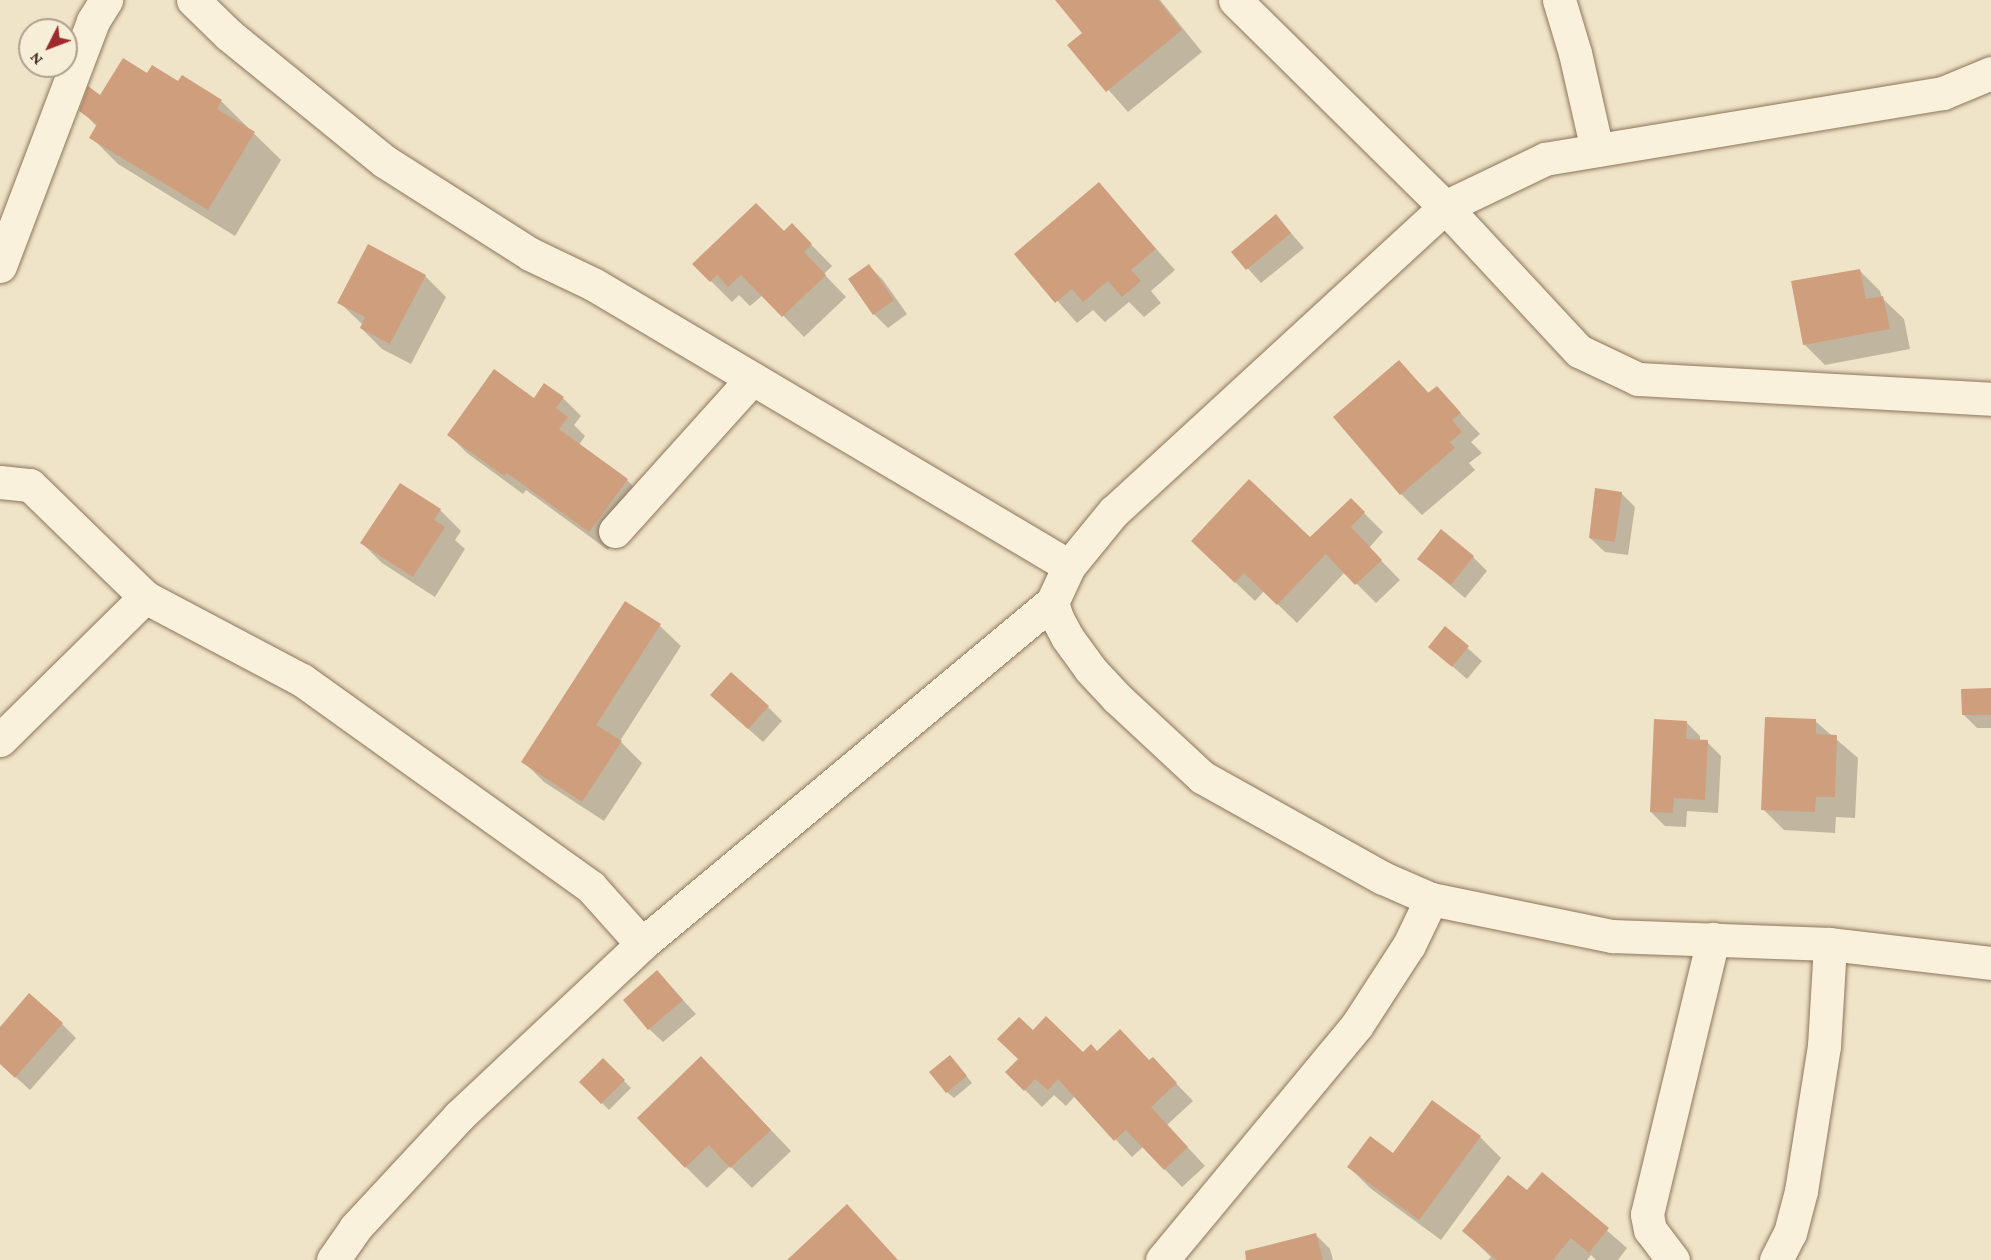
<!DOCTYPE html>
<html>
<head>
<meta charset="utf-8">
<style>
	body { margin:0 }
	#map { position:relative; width:1991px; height:1260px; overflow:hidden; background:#f0e4c8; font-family:"Crimson Pro",serif }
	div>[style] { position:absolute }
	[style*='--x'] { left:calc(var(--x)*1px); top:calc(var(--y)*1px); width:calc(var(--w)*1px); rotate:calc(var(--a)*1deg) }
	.shadow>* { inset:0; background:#0003 }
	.building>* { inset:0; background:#cf9f7d }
	.roads { filter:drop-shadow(0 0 2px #8d765c) drop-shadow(0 0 2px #8d765c) }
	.minor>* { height:33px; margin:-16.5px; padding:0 16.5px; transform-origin:16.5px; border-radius:16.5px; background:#faf1dc }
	span { translate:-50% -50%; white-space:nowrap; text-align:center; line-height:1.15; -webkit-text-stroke:4.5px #f7eed8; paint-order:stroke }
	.north { position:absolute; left:18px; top:18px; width:60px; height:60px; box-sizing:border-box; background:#f7eed8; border:2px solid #ada18e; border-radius:50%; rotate:228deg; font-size:16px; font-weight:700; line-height:24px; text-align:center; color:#3d2e20 }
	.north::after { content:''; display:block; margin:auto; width:21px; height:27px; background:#9e2a2b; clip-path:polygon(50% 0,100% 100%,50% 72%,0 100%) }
</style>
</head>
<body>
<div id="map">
	<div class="shadow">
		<i style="clip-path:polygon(1071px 0,1160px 0,1202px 52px,1128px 112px,1069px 45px,1084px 33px)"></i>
		<i style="clip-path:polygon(148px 75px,179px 83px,182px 77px,221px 101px,281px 160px,235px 236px,118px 164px,91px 137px,97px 127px,81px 110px,101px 97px)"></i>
		<i style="clip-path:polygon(1099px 184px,1175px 270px,1151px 291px,1161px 303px,1144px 317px,1129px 302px,1105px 322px,1093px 310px,1077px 323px,1016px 254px)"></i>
		<i style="clip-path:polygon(1276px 216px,1304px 248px,1261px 283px,1233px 252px)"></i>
		<i style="clip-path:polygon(792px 225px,832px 266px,824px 274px,846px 297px,804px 337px,763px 295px,750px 306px,739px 295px,732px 302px,694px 264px,784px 233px)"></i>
		<i style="clip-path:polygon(869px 266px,883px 280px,907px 314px,888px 328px,874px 314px)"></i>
		<i style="clip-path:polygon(1859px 270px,1880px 291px,1882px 298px,1904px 319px,1910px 349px,1825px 365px,1804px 344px)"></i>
		<i style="clip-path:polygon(425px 276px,446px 297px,411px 364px,382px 349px,361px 328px,363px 325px,339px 302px)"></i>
		<i style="clip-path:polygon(1399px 362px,1430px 394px,1437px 388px,1480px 434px,1471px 442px,1482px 453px,1469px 463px,1475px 470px,1422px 515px,1401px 494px)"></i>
		<i style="clip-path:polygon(563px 398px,581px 416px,574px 425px,585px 436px,579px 445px,627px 480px,645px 498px,608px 550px,526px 490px,523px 494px,467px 453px,449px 435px,534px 400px)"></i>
		<i style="clip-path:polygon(1621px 493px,1635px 507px,1628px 555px,1605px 552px,1590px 538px)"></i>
		<i style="clip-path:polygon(1351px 500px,1383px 532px,1369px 548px,1400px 580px,1376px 603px,1345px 572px,1297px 623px,1264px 591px,1255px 601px,1212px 560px,1310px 539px)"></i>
		<i style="clip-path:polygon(440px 510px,461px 531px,455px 540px,465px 549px,435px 597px,382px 563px,362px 543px)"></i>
		<i style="clip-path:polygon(1473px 557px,1487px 571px,1465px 598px,1419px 559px)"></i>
		<i style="clip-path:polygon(626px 603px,660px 626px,681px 646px,620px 741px,642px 763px,604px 821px,544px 782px,523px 761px)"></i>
		<i style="clip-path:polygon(1445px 628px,1482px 661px,1467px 679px,1430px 647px)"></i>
		<i style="clip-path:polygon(1991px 689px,1991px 728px,1977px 728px,1963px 714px)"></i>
		<i style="clip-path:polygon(768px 707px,782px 721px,763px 742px,726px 709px)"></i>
		<i style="clip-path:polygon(1815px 721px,1858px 758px,1855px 818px,1836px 817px,1835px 833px,1784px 830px,1763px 809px)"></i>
		<i style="clip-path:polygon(1686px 722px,1700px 736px,1700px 741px,1707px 742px,1721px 756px,1718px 813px,1687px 811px,1686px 827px,1665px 826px,1651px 812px)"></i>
		<i style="clip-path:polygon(657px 972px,696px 1014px,663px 1042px,649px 1029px)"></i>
		<i style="clip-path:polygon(62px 1024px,76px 1038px,30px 1090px,0 1063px,0 1029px)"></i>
		<i style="clip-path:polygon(1033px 1032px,1083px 1054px,1097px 1052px,1150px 1062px,1170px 1077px,1193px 1101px,1167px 1125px,1205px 1166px,1182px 1187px,1143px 1147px,1132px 1157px,1075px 1096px,1066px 1106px,1054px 1095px,1042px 1107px,1007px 1072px,1020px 1060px)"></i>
		<i style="clip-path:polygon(603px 1060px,631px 1088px,609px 1110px,581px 1082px)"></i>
		<i style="clip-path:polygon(957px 1064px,972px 1083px,954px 1098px,947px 1092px)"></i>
		<i style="clip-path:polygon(722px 1079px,791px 1151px,752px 1188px,730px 1166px,707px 1188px,686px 1167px)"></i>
		<i style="clip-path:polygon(1433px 1102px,1480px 1137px,1501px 1158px,1441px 1240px,1370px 1188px,1349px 1167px,1393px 1155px)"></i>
		<i style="clip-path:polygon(1542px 1174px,1627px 1248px,1618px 1260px,1596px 1260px,1591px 1255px,1587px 1260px,1488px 1260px,1491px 1257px,1464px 1231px,1527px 1192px)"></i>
		<i style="clip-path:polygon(1316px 1235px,1330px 1249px,1333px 1260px,1280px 1260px)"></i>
	</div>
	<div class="building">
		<i style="clip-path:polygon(1055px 0,1158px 0,1182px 30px,1106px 92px,1067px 45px,1082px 33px)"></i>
		<i style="clip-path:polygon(123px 58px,147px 73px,152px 65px,178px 81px,182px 75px,222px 100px,217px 109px,255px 132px,208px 210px,89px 138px,97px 124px,79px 111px,88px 86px,100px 95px)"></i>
		<i style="clip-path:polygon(1099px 182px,1156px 249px,1131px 270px,1141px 281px,1122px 297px,1108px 281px,1083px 302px,1072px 289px,1055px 303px,1014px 254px)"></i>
		<i style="clip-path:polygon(756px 203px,784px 231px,792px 223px,812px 244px,804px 252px,826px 275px,782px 317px,741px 275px,728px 287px,717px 275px,710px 282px,692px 264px)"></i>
		<i style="clip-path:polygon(1276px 214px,1291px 233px,1246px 270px,1231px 252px)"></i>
		<i style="clip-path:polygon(368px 244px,426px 275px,390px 344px,360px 328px,365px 317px,337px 303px)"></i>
		<i style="clip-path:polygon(869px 264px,894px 300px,873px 315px,848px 279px)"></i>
		<i style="clip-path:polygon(1860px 269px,1866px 299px,1883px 296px,1890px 329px,1803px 345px,1791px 281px)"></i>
		<i style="clip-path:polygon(1399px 360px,1428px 393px,1437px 386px,1461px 413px,1452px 420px,1462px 432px,1450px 442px,1455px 448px,1400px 495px,1333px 417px)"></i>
		<i style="clip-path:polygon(494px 369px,534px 398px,544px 383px,564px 397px,556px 408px,568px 417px,559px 429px,628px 479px,589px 532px,507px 473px,504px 476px,447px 435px)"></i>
		<i style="clip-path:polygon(1249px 479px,1310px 537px,1351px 498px,1365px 512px,1351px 527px,1382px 560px,1355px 585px,1326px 554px,1277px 605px,1244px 573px,1235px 583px,1191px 541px)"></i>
		<i style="clip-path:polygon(400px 483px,441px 509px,434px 520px,445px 527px,413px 577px,360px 543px)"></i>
		<i style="clip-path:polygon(1595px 488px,1622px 492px,1615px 542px,1589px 538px)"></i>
		<i style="clip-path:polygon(1441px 529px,1474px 556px,1451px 585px,1417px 559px)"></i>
		<i style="clip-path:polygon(625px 601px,661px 624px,596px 725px,622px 741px,582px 802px,521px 762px)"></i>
		<i style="clip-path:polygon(1445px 626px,1469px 646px,1452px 667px,1428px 647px)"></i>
		<i style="clip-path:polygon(731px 672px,769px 706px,748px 729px,710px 695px)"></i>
		<i style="clip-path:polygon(1991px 688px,1991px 715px,1962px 715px,1961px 689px)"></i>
		<i style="clip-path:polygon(1765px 717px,1816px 719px,1816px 734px,1837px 735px,1835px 797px,1816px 797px,1815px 812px,1761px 810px)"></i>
		<i style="clip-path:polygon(1654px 719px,1687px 721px,1686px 739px,1708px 740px,1705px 800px,1674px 798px,1673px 813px,1650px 812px)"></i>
		<i style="clip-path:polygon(657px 970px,683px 1000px,648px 1030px,623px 1000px)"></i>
		<i style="clip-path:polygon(29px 993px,63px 1023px,15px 1078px,0 1064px,0 1027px)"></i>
		<i style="clip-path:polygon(1046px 1016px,1083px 1052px,1091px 1044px,1097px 1051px,1120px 1029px,1149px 1060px,1153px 1057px,1177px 1083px,1151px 1107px,1188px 1147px,1164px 1170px,1126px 1130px,1114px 1141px,1058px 1079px,1048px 1090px,1035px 1079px,1024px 1091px,1005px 1072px,1018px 1059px,997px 1039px,1019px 1017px,1033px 1030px)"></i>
		<i style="clip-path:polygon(950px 1055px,967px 1076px,946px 1093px,929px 1072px)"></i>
		<i style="clip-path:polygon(701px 1056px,771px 1130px,730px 1168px,709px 1145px,685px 1168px,637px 1118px)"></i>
		<i style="clip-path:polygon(603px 1058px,625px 1080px,601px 1104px,579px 1082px)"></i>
		<i style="clip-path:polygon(1432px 1100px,1481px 1136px,1419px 1220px,1347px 1167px,1370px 1136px,1393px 1153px)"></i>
		<i style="clip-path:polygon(1542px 1172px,1609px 1228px,1589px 1253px,1571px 1238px,1553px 1260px,1497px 1260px,1462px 1231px,1508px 1175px,1527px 1190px)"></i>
		<i style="clip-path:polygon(847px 1204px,898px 1260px,787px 1260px)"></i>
		<i style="clip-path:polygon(1316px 1233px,1323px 1260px,1246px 1260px,1245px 1251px)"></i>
	</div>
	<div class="roads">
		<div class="minor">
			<i style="--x:193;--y:0;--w:50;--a:44.2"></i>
			<i style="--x:229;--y:35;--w:200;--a:39.1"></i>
			<i style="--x:384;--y:161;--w:173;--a:32.5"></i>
			<i style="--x:530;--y:254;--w:70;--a:25.5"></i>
			<i style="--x:593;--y:284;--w:553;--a:30.64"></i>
			<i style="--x:1235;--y:0;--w:295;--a:44.6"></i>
			<i style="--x:1445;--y:207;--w:197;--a:47.1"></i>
			<i style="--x:1579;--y:351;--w:65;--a:25.4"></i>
			<i style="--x:1638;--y:379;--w:354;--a:3.2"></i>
			<i style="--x:1559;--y:0;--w:55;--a:73.2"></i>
			<i style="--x:1575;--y:53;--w:99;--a:77.2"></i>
			<i style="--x:1991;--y:73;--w:52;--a:157.4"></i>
			<i style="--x:1943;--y:93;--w:403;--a:170.6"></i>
			<i style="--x:1545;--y:159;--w:111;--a:154.4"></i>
			<i style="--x:1445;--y:207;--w:449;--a:137.4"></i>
			<i style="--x:1114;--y:511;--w:71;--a:129.3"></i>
			<i style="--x:1069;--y:566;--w:40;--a:115"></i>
			<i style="--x:1052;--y:602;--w:17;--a:73"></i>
			<i style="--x:1057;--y:618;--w:21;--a:62"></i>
			<i style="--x:1067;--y:637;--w:39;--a:54"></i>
			<i style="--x:1090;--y:669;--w:40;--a:47"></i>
			<i style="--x:1117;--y:698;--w:116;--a:42.9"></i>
			<i style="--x:1202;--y:777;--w:207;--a:29.2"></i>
			<i style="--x:1383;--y:878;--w:52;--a:23.6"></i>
			<i style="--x:1431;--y:899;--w:185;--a:11.6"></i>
			<i style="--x:1612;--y:936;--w:218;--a:2.1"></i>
			<i style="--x:1830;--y:944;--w:162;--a:6.7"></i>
			<i style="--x:0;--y:266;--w:262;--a:-69.2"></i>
			<i style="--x:93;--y:21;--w:25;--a:-58"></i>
			<i style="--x:0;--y:482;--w:30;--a:6"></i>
			<i style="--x:30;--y:485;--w:161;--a:44.2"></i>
			<i style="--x:145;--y:597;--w:178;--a:27.9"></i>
			<i style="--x:302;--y:680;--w:355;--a:35.6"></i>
			<i style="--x:591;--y:887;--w:76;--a:48.2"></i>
			<i style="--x:615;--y:531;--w:205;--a:-48"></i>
			<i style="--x:0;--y:740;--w:204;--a:-44.6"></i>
			<i style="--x:333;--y:1260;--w:39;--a:-55"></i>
			<i style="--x:355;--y:1228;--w:153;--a:-47.1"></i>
			<i style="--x:459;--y:1116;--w:251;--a:-43.2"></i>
			<i style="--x:642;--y:944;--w:534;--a:-39.83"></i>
			<i style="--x:1162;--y:1260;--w:305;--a:-50.3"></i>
			<i style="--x:1357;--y:1025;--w:95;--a:-57"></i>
			<i style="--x:1409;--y:945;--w:51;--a:-64.4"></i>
			<i style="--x:1673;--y:1260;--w:38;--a:-127"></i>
			<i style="--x:1650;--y:1230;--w:16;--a:-101"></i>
			<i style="--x:1647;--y:1214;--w:283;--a:-76.5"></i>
			<i style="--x:1776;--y:1260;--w:30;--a:-63"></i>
			<i style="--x:1790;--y:1233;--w:43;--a:-75.3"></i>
			<i style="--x:1801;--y:1191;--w:147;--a:-81"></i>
			<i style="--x:1824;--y:1046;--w:102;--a:-86.6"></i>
		</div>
	</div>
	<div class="north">N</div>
</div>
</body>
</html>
